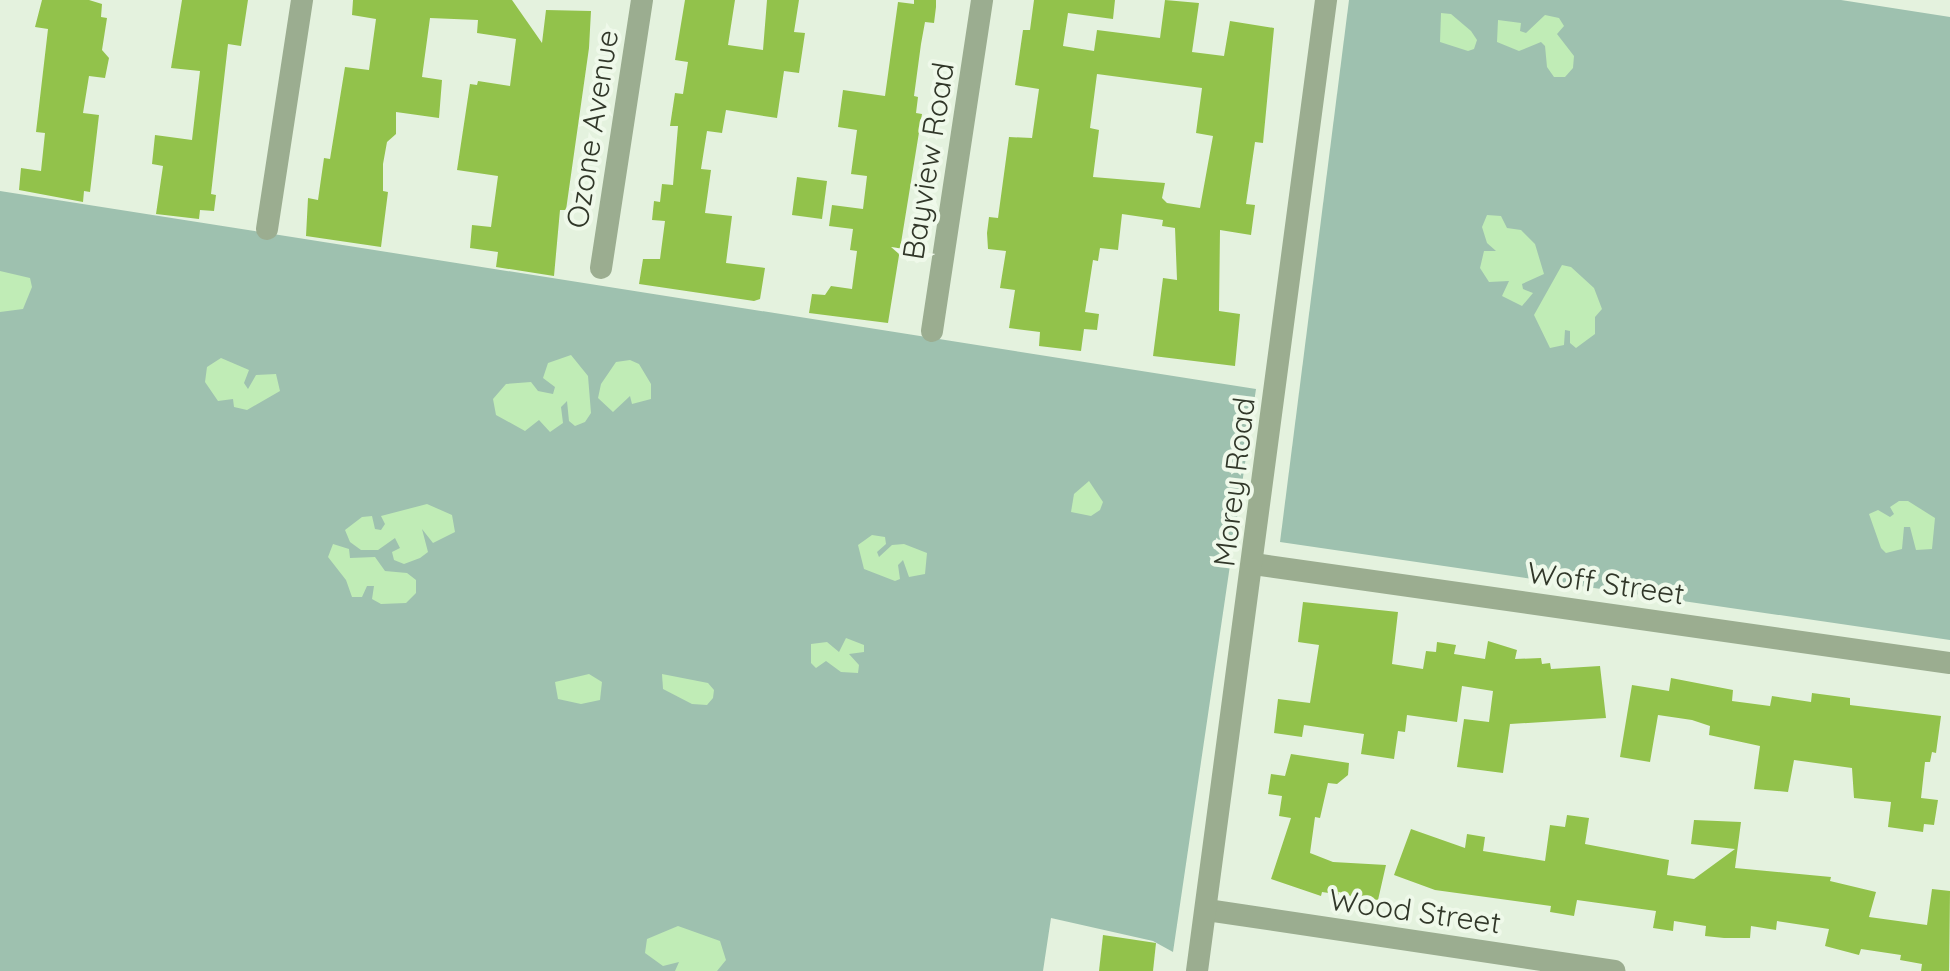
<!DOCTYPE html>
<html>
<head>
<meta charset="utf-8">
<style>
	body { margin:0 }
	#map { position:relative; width:1950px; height:971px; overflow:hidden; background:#e4f2de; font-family:Quicksand,sans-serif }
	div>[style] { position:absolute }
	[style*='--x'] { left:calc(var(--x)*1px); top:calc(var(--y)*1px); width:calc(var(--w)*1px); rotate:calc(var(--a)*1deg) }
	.green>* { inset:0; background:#9ec1af }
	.sand>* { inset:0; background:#c0ecb6 }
	.building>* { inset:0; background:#92c24b }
	.minor>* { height:22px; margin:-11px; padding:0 11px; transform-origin:11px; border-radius:11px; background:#9bad90 }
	span { translate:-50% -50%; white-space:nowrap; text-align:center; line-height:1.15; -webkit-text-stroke:8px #eff9ea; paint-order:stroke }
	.street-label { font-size:30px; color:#313729 }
</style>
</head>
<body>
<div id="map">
	<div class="green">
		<i style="clip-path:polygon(1349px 0,1841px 0,1950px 17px,1950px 640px,1280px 542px)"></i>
		<i style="clip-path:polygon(0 191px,1256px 389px,1173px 952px,1153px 941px,1051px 918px,1043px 971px,0 971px)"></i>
	</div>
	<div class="sand">
		<i style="clip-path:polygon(1441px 13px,1451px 14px,1471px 31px,1477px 40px,1474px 49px,1468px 51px,1440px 42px)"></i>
		<i style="clip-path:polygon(1545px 15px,1559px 18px,1564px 26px,1557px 34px,1574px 56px,1573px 68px,1565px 77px,1554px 77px,1547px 67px,1545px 46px,1541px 42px,1519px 51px,1497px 42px,1498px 20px,1521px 23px,1520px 31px,1526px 33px)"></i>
		<i style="clip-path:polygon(1487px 215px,1501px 216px,1507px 228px,1521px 230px,1535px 244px,1544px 274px,1522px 284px,1523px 289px,1533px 293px,1522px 306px,1502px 296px,1509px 281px,1489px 282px,1480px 268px,1484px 251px,1496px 251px,1487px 243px,1482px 227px)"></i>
		<i style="clip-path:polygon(1562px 265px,1571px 267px,1594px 288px,1602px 309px,1595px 317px,1595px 334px,1576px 348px,1570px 343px,1570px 331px,1565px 330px,1564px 345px,1550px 348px,1534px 315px)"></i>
		<i style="clip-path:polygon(0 271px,30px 278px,32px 287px,23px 309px,0 312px)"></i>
		<i style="clip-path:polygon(571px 355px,588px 376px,591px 413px,585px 422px,575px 426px,569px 421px,567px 401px,561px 407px,563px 423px,550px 432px,539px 420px,525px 431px,496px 415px,493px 399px,506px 384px,531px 382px,538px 391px,553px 394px,555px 387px,543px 378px,548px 363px)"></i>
		<i style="clip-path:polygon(221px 358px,249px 370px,244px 383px,248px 389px,256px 375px,276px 374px,280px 391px,247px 410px,234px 407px,233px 399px,218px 401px,205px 382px,207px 367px)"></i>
		<i style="clip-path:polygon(630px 360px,639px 364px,651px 384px,651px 399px,632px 404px,630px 396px,613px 412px,598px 398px,601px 384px,616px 362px)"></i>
		<i style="clip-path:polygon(1089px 481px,1103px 502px,1100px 510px,1091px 516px,1071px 512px,1074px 494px)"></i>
		<i style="clip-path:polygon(1899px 501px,1908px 501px,1935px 518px,1932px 549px,1916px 550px,1910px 527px,1904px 527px,1902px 549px,1886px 553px,1881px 548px,1869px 514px,1878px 510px,1890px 517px,1894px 514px,1890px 507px)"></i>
		<i style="clip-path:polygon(427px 504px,452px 515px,455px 532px,433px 543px,422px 529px,428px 552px,420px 558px,404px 564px,394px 560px,392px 552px,400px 548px,395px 538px,378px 550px,361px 550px,350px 542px,345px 530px,362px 517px,372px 516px,375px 529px,381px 530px,385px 524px,381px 516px)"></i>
		<i style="clip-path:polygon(872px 535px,885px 537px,886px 544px,877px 552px,879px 557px,892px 545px,904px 544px,927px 553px,925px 574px,909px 577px,903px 560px,898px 565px,900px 579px,895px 581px,864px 569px,858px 545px)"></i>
		<i style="clip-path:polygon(333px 544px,349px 549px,350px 558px,375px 557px,385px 571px,407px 573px,416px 580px,416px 593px,406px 603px,381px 604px,372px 599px,374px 586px,367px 586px,362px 597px,352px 597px,346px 580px,328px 557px)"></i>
		<i style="clip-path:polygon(846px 638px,864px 645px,864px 652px,849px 654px,859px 665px,858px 673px,841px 672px,826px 661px,816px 668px,811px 663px,811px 644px,827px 642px,839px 652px)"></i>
		<i style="clip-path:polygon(589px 674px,602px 682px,600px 700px,581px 704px,558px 699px,555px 682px)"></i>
		<i style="clip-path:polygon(662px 674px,708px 683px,714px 690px,713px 698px,707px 705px,692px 704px,663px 689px)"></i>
		<i style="clip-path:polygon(678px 926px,720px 941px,726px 960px,717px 971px,675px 971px,679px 962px,663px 966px,645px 953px,647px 939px)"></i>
	</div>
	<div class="building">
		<i style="clip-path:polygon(42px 0,89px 0,102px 4px,101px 17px,107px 18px,102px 50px,109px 58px,105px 78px,89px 76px,83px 113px,99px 115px,90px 192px,84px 191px,83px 202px,19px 190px,21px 168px,41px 171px,45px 133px,36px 132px,48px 29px,35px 27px)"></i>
		<i style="clip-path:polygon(182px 0,248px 0,241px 46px,228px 44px,211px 194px,216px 195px,214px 211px,200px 210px,199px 219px,156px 214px,163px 166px,152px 164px,155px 135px,192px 140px,200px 71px,171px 68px)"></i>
		<i style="clip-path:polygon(353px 0,512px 0,542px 43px,546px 10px,591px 11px,589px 48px,566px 210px,560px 210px,554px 276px,496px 267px,498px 252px,470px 248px,472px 225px,491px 227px,498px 176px,457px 170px,470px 84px,477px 85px,478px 81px,510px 86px,516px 39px,477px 33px,478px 20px,430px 18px,422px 77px,442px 80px,439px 118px,396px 112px,396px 134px,387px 142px,383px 164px,383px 191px,388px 192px,381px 247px,306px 236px,308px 198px,318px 200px,324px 158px,330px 159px,345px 67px,369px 70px,376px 19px,352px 15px)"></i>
		<i style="clip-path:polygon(685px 0,735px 0,728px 45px,763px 50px,767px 0,799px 0,794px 32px,805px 33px,799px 73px,784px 71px,777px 118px,726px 110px,722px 133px,707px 131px,701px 169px,711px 170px,705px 213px,732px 216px,726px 263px,765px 268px,760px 299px,754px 301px,639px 284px,643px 259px,660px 259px,665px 221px,652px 220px,654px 201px,660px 202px,662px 184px,673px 185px,678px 126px,670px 126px,675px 93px,683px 94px,688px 62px,675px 60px)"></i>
		<i style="clip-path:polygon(914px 0,936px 0,936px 7px,934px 23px,925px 22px,921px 44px,914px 96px,918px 97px,916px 113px,922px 114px,888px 323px,809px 313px,812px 294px,825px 295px,831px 286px,852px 289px,857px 251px,850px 250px,853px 229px,829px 226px,832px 205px,863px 209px,867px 176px,851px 174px,857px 130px,838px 127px,843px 90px,885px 96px,898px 2px,914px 4px)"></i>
		<i style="clip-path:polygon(evenodd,1034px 0,1115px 0,1113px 19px,1068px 13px,1063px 46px,1094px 51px,1097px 30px,1160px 38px,1165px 0,1199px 3px,1192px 52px,1224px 56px,1230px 21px,1274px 28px,1263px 143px,1255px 142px,1246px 204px,1255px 205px,1251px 235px,1220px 230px,1219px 311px,1240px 314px,1235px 366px,1153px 356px,1163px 278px,1177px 280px,1175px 228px,1162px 226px,1163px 220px,1122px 214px,1118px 250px,1100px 248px,1098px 261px,1093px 260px,1085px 312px,1099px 314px,1097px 330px,1084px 329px,1081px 351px,1039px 346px,1040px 332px,1009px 328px,1015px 290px,1000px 288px,1006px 251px,988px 249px,987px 233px,989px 217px,998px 218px,1009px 137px,1032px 138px,1039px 89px,1015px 85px,1023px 30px,1030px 30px,1034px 0,1097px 74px,1202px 88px,1196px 133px,1213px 136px,1200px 208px,1167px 203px,1162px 198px,1165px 183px,1093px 177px,1099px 130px,1090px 128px,1097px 74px)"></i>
		<i style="clip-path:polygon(797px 177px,827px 181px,822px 219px,792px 215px)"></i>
		<i style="clip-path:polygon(1303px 602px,1398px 612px,1392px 664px,1423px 669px,1426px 651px,1436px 652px,1437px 642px,1456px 645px,1454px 654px,1485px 659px,1488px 641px,1517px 650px,1515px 659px,1541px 658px,1542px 664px,1550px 663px,1551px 669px,1600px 666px,1606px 718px,1510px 724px,1503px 773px,1457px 767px,1464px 719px,1489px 722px,1493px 691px,1462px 686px,1457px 722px,1407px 715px,1405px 732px,1398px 731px,1394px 759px,1361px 754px,1364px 734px,1304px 725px,1302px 737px,1274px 733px,1278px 699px,1310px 703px,1319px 645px,1298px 642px)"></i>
		<i style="clip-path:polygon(1671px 678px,1733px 690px,1732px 701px,1770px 706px,1772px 696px,1811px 702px,1812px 693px,1850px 698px,1850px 705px,1941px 716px,1936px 753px,1932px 752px,1930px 762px,1925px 762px,1921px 798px,1938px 800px,1934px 825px,1924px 824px,1923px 832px,1888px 827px,1891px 802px,1854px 798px,1852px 768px,1794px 760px,1788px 792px,1754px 789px,1760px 746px,1709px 735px,1710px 726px,1692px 720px,1658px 715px,1650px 762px,1620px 757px,1632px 685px,1669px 691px)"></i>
		<i style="clip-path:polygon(1291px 754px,1349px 763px,1348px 775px,1337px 784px,1328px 783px,1320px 818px,1315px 817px,1310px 853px,1333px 862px,1386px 865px,1378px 900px,1322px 892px,1321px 896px,1271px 879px,1291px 818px,1279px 816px,1282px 796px,1268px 794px,1271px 774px,1285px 776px)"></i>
		<i style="clip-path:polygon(1567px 815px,1589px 818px,1585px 844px,1669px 860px,1667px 875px,1694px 879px,1735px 849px,1691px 844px,1694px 820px,1741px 822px,1735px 868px,1831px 877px,1830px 881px,1876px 892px,1869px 917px,1927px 925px,1932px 889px,1950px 891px,1949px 971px,1921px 971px,1922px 964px,1900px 960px,1901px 955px,1861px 949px,1859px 955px,1825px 946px,1829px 929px,1777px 921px,1776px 930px,1751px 926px,1750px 938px,1724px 938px,1705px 936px,1706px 926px,1674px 921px,1673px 931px,1653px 928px,1656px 911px,1577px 900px,1574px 916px,1550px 912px,1551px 906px,1435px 890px,1394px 875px,1411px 829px,1465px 848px,1467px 834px,1485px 837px,1483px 851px,1545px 861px,1550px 825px,1565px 827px)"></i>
		<i style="clip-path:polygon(1103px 935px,1156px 943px,1153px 971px,1099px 971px)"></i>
	</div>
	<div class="minor">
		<i style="--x:267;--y:229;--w:232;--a:-81.3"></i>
		<i style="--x:601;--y:268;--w:271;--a:-81.3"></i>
		<i style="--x:932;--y:331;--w:335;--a:-81.4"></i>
		<i style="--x:1254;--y:564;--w:703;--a:8.1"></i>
		<i style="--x:1207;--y:910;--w:412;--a:8.5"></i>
		<i style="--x:1197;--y:971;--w:980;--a:-82.43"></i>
	</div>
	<div class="street-label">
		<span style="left:592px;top:129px;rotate:-81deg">Ozone Avenue</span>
		<span style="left:928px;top:161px;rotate:-81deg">Bayview Road</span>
		<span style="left:1234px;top:482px;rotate:-83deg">Morey Road</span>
		<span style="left:1606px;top:583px;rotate:8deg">Woff Street</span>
		<span style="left:1415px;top:911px;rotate:8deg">Wood Street</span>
	</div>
</div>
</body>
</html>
